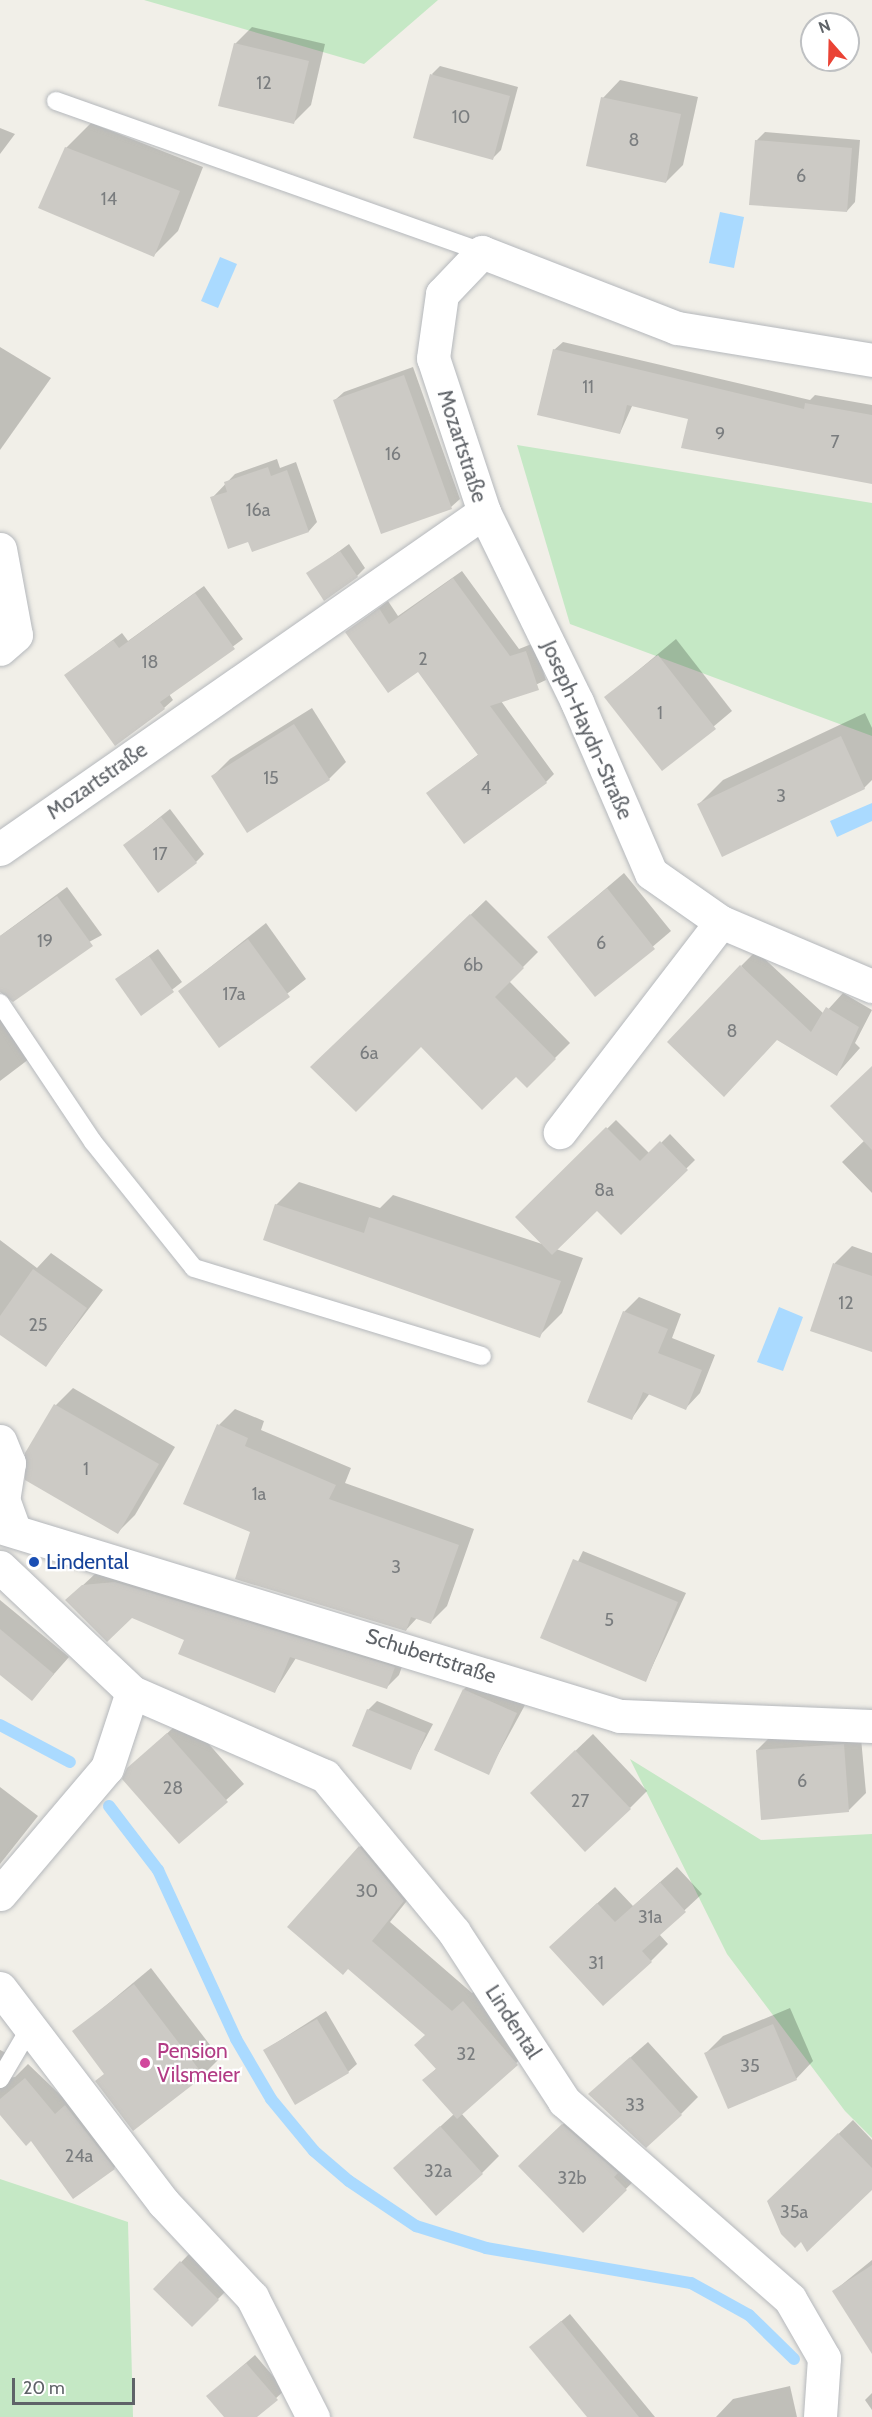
<!DOCTYPE html>
<html>
<head>
<meta charset="utf-8">
<style>
	body { margin:0 }
	#map { position:relative; width:872px; height:2417px; overflow:hidden; background:#f1efe8; font-family:Cabin,sans-serif }
	div>[style] { position:absolute }
	[style*='--x'] { left:calc(var(--x)*1px); top:calc(var(--y)*1px); width:calc(var(--w)*1px); rotate:calc(var(--a)*1deg) }
	.green>* { inset:0; background:#c5e8c5 }
	.water>* { inset:0; background:#aadaff }
	.shadow>* { inset:0; background:#0003 }
	.stream>* { height:12px; margin:-6px; padding:0 6px; transform-origin:6px; border-radius:6px; background:#aadaff }
	.building>* { inset:0; background:#cccac5 }
	.roads { filter:drop-shadow(0 0 2px #b5b8bc) drop-shadow(0 0 2px #b5b8bc) }
	.lane>* { height:18px; margin:-9px; padding:0 9px; transform-origin:9px; border-radius:9px; background:#fff }
	.street>* { height:33px; margin:-16.5px; padding:0 16.5px; transform-origin:16.5px; border-radius:16.5px; background:#fff }
	.dots>* { width:16px; height:16px; translate:-50% -50%; box-sizing:border-box; border:3px solid #fff; border-radius:50% }
	span { translate:-50% -50%; white-space:nowrap; text-align:center; line-height:1.15; -webkit-text-stroke:4.5px #fff; paint-order:stroke }
	.number-label { font-size:18px; color:#7a7d7f }
	.number-label span { -webkit-text-stroke-width:0 }
	.street-label { font-size:21px; color:#5f6368 }
	.transit-label { font-size:21px; color:#164399 }
	.left { translate:0 -50%; text-align:left }
	.hotel-label { font-size:21px; color:#b23c85 }
	.north { position:absolute; left:800px; top:12px; width:60px; height:60px; box-sizing:border-box; background:#fff; border:2px solid #bfc1c3; border-radius:50%; rotate:340deg; font-size:16px; font-weight:700; line-height:24px; text-align:center; color:#5f6368 }
	.north::after { content:''; display:block; margin:auto; width:21px; height:27px; background:#ea4335; clip-path:polygon(50% 0,100% 100%,50% 72%,0 100%) }
	.scale { position:absolute; left:12px; top:2378px; width:123px; height:27px; box-sizing:border-box; border:3px solid #5f6368; border-top:0; padding-left:8px; font-size:18px; line-height:21px; white-space:nowrap; color:#5f6368; -webkit-text-stroke:4px #fff; paint-order:stroke }
</style>
</head>
<body>
<div id="map">
	<div class="green">
		<i style="clip-path:polygon(144px 0,438px 0,364px 64px)"></i>
		<i style="clip-path:polygon(517px 445px,872px 503px,872px 736px,570px 624px)"></i>
		<i style="clip-path:polygon(630px 1759px,761px 1840px,872px 1834px,872px 2138px,845px 2111px,727px 1954px)"></i>
		<i style="clip-path:polygon(0 2179px,128px 2222px,133px 2417px,0 2417px)"></i>
	</div>
	<div class="water">
		<i style="clip-path:polygon(720px 212px,744px 217px,734px 268px,709px 263px)"></i>
		<i style="clip-path:polygon(220px 257px,237px 264px,218px 308px,201px 301px)"></i>
		<i style="clip-path:polygon(872px 803px,872px 821px,837px 837px,830px 821px)"></i>
		<i style="clip-path:polygon(779px 1307px,803px 1317px,783px 1371px,757px 1362px)"></i>
	</div>
	<div class="shadow">
		<i style="clip-path:polygon(252px 27px,325px 44px,311px 105px,294px 122px,235px 44px)"></i>
		<i style="clip-path:polygon(440px 66px,518px 87px,501px 150px,492px 159px,432px 74px)"></i>
		<i style="clip-path:polygon(620px 80px,698px 97px,683px 165px,666px 182px,603px 98px)"></i>
		<i style="clip-path:polygon(91px 123px,203px 167px,178px 231px,154px 255px,66px 148px)"></i>
		<i style="clip-path:polygon(0 128px,15px 134px,0 154px)"></i>
		<i style="clip-path:polygon(765px 132px,860px 140px,855px 202px,847px 211px,756px 141px)"></i>
		<i style="clip-path:polygon(563px 342px,810px 400px,815px 395px,872px 405px,872px 480px,689px 418px,633px 404px,620px 433px,554px 350px)"></i>
		<i style="clip-path:polygon(0 347px,51px 378px,0 450px)"></i>
		<i style="clip-path:polygon(413px 367px,460px 499px,451px 507px,335px 400px,344px 392px)"></i>
		<i style="clip-path:polygon(277px 459px,280px 468px,296px 462px,317px 522px,309px 531px,249px 540px,212px 498px,235px 474px)"></i>
		<i style="clip-path:polygon(349px 544px,365px 568px,357px 576px,308px 574px)"></i>
		<i style="clip-path:polygon(462px 571px,519px 649px,534px 643px,546px 680px,501px 701px,554px 774px,546px 782px,428px 793px,479px 754px,419px 670px,347px 632px,388px 601px,398px 616px)"></i>
		<i style="clip-path:polygon(204px 586px,243px 639px,169px 694px,173px 700px,164px 708px,66px 675px,122px 633px,128px 641px)"></i>
		<i style="clip-path:polygon(676px 639px,732px 711px,663px 769px,606px 697px)"></i>
		<i style="clip-path:polygon(312px 708px,346px 762px,329px 779px,213px 776px,230px 759px)"></i>
		<i style="clip-path:polygon(865px 713px,872px 728px,872px 780px,864px 788px,699px 804px,723px 780px)"></i>
		<i style="clip-path:polygon(170px 809px,204px 854px,196px 862px,125px 845px)"></i>
		<i style="clip-path:polygon(624px 873px,671px 931px,596px 995px,549px 937px)"></i>
		<i style="clip-path:polygon(67px 887px,102px 935px,0 990px,0 936px)"></i>
		<i style="clip-path:polygon(486px 900px,538px 952px,509px 981px,570px 1043px,527px 1086px,516px 1075px,421px 1045px,327px 1052px)"></i>
		<i style="clip-path:polygon(266px 923px,306px 979px,220px 1046px,180px 991px)"></i>
		<i style="clip-path:polygon(158px 949px,182px 982px,142px 1013px,117px 979px)"></i>
		<i style="clip-path:polygon(756px 951px,824px 1014px,843px 993px,872px 1010px,855px 1043px,860px 1048px,836px 1075px,741px 966px)"></i>
		<i style="clip-path:polygon(0 1007px,33px 1056px,0 1081px)"></i>
		<i style="clip-path:polygon(872px 1067px,872px 1193px,842px 1162px,865px 1140px)"></i>
		<i style="clip-path:polygon(616px 1120px,650px 1154px,670px 1134px,695px 1160px,621px 1233px,597px 1209px,556px 1249px,583px 1258px,562px 1313px,539px 1336px,276px 1205px,299px 1182px,380px 1208px,393px 1195px,545px 1245px,517px 1217px)"></i>
		<i style="clip-path:polygon(0 1240px,37px 1268px,51px 1253px,103px 1290px,46px 1365px,0 1333px)"></i>
		<i style="clip-path:polygon(852px 1246px,872px 1253px,872px 1351px,812px 1330px,835px 1263px)"></i>
		<i style="clip-path:polygon(639px 1297px,681px 1314px,672px 1338px,715px 1355px,700px 1393px,686px 1408px,650px 1393px,632px 1418px,624px 1312px)"></i>
		<i style="clip-path:polygon(73px 1388px,175px 1447px,135px 1515px,118px 1532px,27px 1454px,56px 1405px)"></i>
		<i style="clip-path:polygon(235px 1409px,264px 1421px,261px 1430px,351px 1468px,345px 1483px,474px 1529px,447px 1606px,430px 1623px,417px 1618px,406px 1630px,252px 1532px,219px 1425px)"></i>
		<i style="clip-path:polygon(583px 1551px,686px 1593px,646px 1680px,542px 1637px)"></i>
		<i style="clip-path:polygon(96px 1573px,406px 1655px,399px 1675px,387px 1687px,296px 1658px,275px 1691px,186px 1639px,80px 1588px)"></i>
		<i style="clip-path:polygon(0 1600px,69px 1657px,32px 1699px,0 1673px)"></i>
		<i style="clip-path:polygon(472px 1681px,525px 1705px,488px 1773px,464px 1689px)"></i>
		<i style="clip-path:polygon(377px 1701px,433px 1724px,410px 1768px,368px 1710px)"></i>
		<i style="clip-path:polygon(185px 1717px,244px 1784px,179px 1842px,128px 1769px)"></i>
		<i style="clip-path:polygon(860px 1727px,866px 1793px,849px 1810px,757px 1750px,774px 1733px)"></i>
		<i style="clip-path:polygon(593px 1734px,647px 1791px,630px 1808px,549px 1776px)"></i>
		<i style="clip-path:polygon(0 1787px,38px 1816px,0 1864px)"></i>
		<i style="clip-path:polygon(379px 1829px,422px 1882px,390px 1922px,472px 1993px,483px 1984px,536px 2045px,461px 2113px,499px 2156px,482px 2173px,395px 2168px,454px 2114px,424px 2080px,437px 2068px,427px 2034px,349px 1967px,360px 1847px)"></i>
		<i style="clip-path:polygon(677px 1867px,702px 1894px,659px 1934px,668px 1944px,651px 1961px,568px 1930px,615px 1887px,633px 1906px)"></i>
		<i style="clip-path:polygon(151px 1968px,220px 2058px,203px 2075px,105px 2073px,74px 2032px)"></i>
		<i style="clip-path:polygon(790px 2008px,813px 2061px,796px 2079px,706px 2053px,723px 2036px)"></i>
		<i style="clip-path:polygon(326px 2011px,357px 2064px,348px 2072px,265px 2050px)"></i>
		<i style="clip-path:polygon(648px 2042px,698px 2097px,681px 2114px,607px 2078px)"></i>
		<i style="clip-path:polygon(0 2050px,6px 2053px,0 2065px)"></i>
		<i style="clip-path:polygon(28px 2064px,125px 2157px,114px 2168px,31px 2139px,0 2113px,0 2066px,7px 2078px,15px 2077px)"></i>
		<i style="clip-path:polygon(580px 2108px,643px 2172px,583px 2231px,537px 2149px)"></i>
		<i style="clip-path:polygon(853px 2120px,872px 2140px,872px 2188px,801px 2240px,783px 2187px)"></i>
		<i style="clip-path:polygon(189px 2254px,226px 2291px,192px 2325px,155px 2289px)"></i>
		<i style="clip-path:polygon(872px 2260px,872px 2339px,834px 2291px)"></i>
		<i style="clip-path:polygon(570px 2314px,655px 2417px,589px 2417px,540px 2339px)"></i>
		<i style="clip-path:polygon(255px 2355px,285px 2390px,255px 2417px,226px 2417px,217px 2388px)"></i>
		<i style="clip-path:polygon(790px 2386px,797px 2417px,716px 2417px,733px 2399px)"></i>
		<i style="clip-path:polygon(872px 2393px,872px 2410px,865px 2400px)"></i>
	</div>
	<div class="stream">
		<i style="--x:0;--y:1725;--w:79;--a:27.9"></i>
		<i style="--x:109;--y:1806;--w:81;--a:52.6"></i>
		<i style="--x:158;--y:1870;--w:186;--a:65.2"></i>
		<i style="--x:236;--y:2039;--w:69;--a:59.7"></i>
		<i style="--x:271;--y:2099;--w:67;--a:50.4"></i>
		<i style="--x:314;--y:2151;--w:46;--a:40.6"></i>
		<i style="--x:349;--y:2181;--w:81;--a:33.9"></i>
		<i style="--x:416;--y:2226;--w:73;--a:17.4"></i>
		<i style="--x:486;--y:2248;--w:208;--a:9.7"></i>
		<i style="--x:691;--y:2283;--w:66;--a:28.9"></i>
		<i style="--x:749;--y:2315;--w:63;--a:44.4"></i>
	</div>
	<div class="building">
		<i style="clip-path:polygon(234px 43px,309px 61px,294px 124px,218px 106px)"></i>
		<i style="clip-path:polygon(430px 74px,510px 96px,493px 160px,413px 138px)"></i>
		<i style="clip-path:polygon(601px 97px,681px 114px,666px 183px,586px 166px)"></i>
		<i style="clip-path:polygon(755px 140px,852px 148px,847px 212px,749px 205px)"></i>
		<i style="clip-path:polygon(65px 147px,180px 191px,154px 257px,38px 208px)"></i>
		<i style="clip-path:polygon(553px 349px,804px 409px,805px 403px,872px 415px,872px 484px,681px 448px,688px 419px,627px 405px,620px 434px,537px 415px)"></i>
		<i style="clip-path:polygon(404px 375px,452px 509px,381px 534px,333px 400px)"></i>
		<i style="clip-path:polygon(268px 467px,271px 476px,287px 470px,309px 532px,252px 552px,248px 542px,228px 549px,210px 497px,227px 492px,224px 482px)"></i>
		<i style="clip-path:polygon(340px 551px,358px 577px,324px 601px,306px 573px)"></i>
		<i style="clip-path:polygon(453px 578px,510px 656px,526px 651px,539px 690px,490px 706px,547px 783px,464px 844px,426px 793px,478px 755px,418px 672px,388px 693px,345px 632px,379px 608px,389px 624px)"></i>
		<i style="clip-path:polygon(195px 593px,235px 649px,160px 702px,165px 709px,115px 746px,64px 675px,113px 640px,119px 648px)"></i>
		<i style="clip-path:polygon(658px 655px,716px 729px,662px 771px,604px 697px)"></i>
		<i style="clip-path:polygon(294px 724px,330px 780px,247px 833px,211px 776px)"></i>
		<i style="clip-path:polygon(841px 736px,865px 789px,722px 857px,697px 804px)"></i>
		<i style="clip-path:polygon(161px 817px,197px 863px,158px 893px,123px 845px)"></i>
		<i style="clip-path:polygon(607px 888px,655px 949px,595px 997px,547px 937px)"></i>
		<i style="clip-path:polygon(57px 896px,93px 946px,13px 1002px,0 992px,0 936px)"></i>
		<i style="clip-path:polygon(470px 914px,524px 968px,495px 997px,556px 1059px,527px 1088px,516px 1077px,482px 1110px,421px 1047px,356px 1112px,310px 1067px)"></i>
		<i style="clip-path:polygon(248px 939px,290px 997px,219px 1048px,178px 991px)"></i>
		<i style="clip-path:polygon(149px 956px,174px 992px,141px 1016px,115px 979px)"></i>
		<i style="clip-path:polygon(740px 965px,811px 1032px,826px 1007px,859px 1027px,837px 1076px,777px 1040px,724px 1097px,667px 1042px)"></i>
		<i style="clip-path:polygon(872px 1066px,872px 1150px,830px 1106px)"></i>
		<i style="clip-path:polygon(606px 1127px,640px 1161px,660px 1141px,688px 1170px,621px 1235px,597px 1211px,552px 1255px,515px 1217px)"></i>
		<i style="clip-path:polygon(275px 1204px,364px 1233px,369px 1217px,561px 1281px,540px 1338px,263px 1240px)"></i>
		<i style="clip-path:polygon(833px 1263px,872px 1276px,872px 1352px,810px 1331px)"></i>
		<i style="clip-path:polygon(33px 1269px,87px 1308px,46px 1367px,0 1335px,0 1316px)"></i>
		<i style="clip-path:polygon(623px 1311px,668px 1329px,658px 1353px,702px 1370px,686px 1410px,643px 1392px,632px 1420px,587px 1402px)"></i>
		<i style="clip-path:polygon(54px 1404px,159px 1464px,118px 1534px,25px 1480px,25px 1453px)"></i>
		<i style="clip-path:polygon(217px 1424px,248px 1438px,245px 1446px,336px 1485px,329px 1499px,459px 1545px,431px 1624px,411px 1617px,406px 1631px,235px 1579px,250px 1532px,183px 1504px)"></i>
		<i style="clip-path:polygon(573px 1559px,678px 1602px,646px 1682px,540px 1638px)"></i>
		<i style="clip-path:polygon(115px 1582px,395px 1667px,387px 1689px,290px 1657px,275px 1693px,178px 1654px,184px 1640px,132px 1618px,107px 1642px,65px 1600px,82px 1585px)"></i>
		<i style="clip-path:polygon(0 1629px,54px 1674px,32px 1701px,0 1675px)"></i>
		<i style="clip-path:polygon(463px 1689px,517px 1713px,489px 1775px,434px 1750px)"></i>
		<i style="clip-path:polygon(367px 1709px,426px 1733px,411px 1770px,352px 1746px)"></i>
		<i style="clip-path:polygon(167px 1733px,228px 1802px,179px 1844px,122px 1779px,127px 1768px)"></i>
		<i style="clip-path:polygon(844px 1744px,849px 1812px,761px 1820px,756px 1750px)"></i>
		<i style="clip-path:polygon(575px 1750px,631px 1809px,585px 1852px,530px 1793px)"></i>
		<i style="clip-path:polygon(359px 1846px,404px 1901px,372px 1941px,452px 2011px,463px 2001px,518px 2065px,457px 2119px,422px 2080px,436px 2069px,414px 2045px,425px 2035px,348px 1969px,343px 1975px,287px 1927px)"></i>
		<i style="clip-path:polygon(660px 1882px,686px 1912px,642px 1951px,652px 1962px,603px 2006px,549px 1947px,597px 1903px,615px 1922px)"></i>
		<i style="clip-path:polygon(134px 1984px,204px 2076px,133px 2131px,95px 2081px,104px 2074px,72px 2031px)"></i>
		<i style="clip-path:polygon(317px 2019px,349px 2073px,295px 2105px,263px 2050px)"></i>
		<i style="clip-path:polygon(773px 2024px,797px 2080px,728px 2109px,704px 2053px)"></i>
		<i style="clip-path:polygon(630px 2057px,682px 2115px,646px 2148px,588px 2094px)"></i>
		<i style="clip-path:polygon(25px 2078px,55px 2114px,65px 2105px,115px 2169px,73px 2199px,31px 2141px,26px 2146px,0 2115px,0 2099px)"></i>
		<i style="clip-path:polygon(562px 2124px,618px 2173px,614px 2177px,627px 2190px,583px 2233px,518px 2166px)"></i>
		<i style="clip-path:polygon(440px 2126px,483px 2174px,436px 2216px,393px 2168px)"></i>
		<i style="clip-path:polygon(838px 2133px,872px 2168px,872px 2190px,807px 2252px,801px 2242px,795px 2248px,781px 2234px,767px 2201px)"></i>
		<i style="clip-path:polygon(180px 2261px,219px 2300px,192px 2327px,153px 2289px)"></i>
		<i style="clip-path:polygon(872px 2265px,872px 2354px,832px 2291px)"></i>
		<i style="clip-path:polygon(561px 2321px,639px 2417px,587px 2417px,529px 2347px)"></i>
		<i style="clip-path:polygon(246px 2363px,278px 2400px,257px 2417px,224px 2417px,206px 2396px)"></i>
	</div>
	<div class="roads">
		<div class="lane">
			<i style="--x:56;--y:101;--w:452;--a:19.5"></i>
			<i style="--x:0;--y:1003;--w:167;--a:56.2"></i>
			<i style="--x:93;--y:1142;--w:161;--a:51.3"></i>
			<i style="--x:194;--y:1268;--w:301;--a:17"></i>
			<i style="--x:0;--y:2079;--w:59;--a:-59.5"></i>
		</div>
		<div class="street">
			<i style="--x:484;--y:512;--w:212;--a:63.9"></i>
			<i style="--x:577;--y:702;--w:186;--a:66.6"></i>
			<i style="--x:651;--y:873;--w:85;--a:35"></i>
			<i style="--x:721;--y:922;--w:265;--a:127.5"></i>
			<i style="--x:0;--y:549;--w:87;--a:79.5"></i>
			<i style="--x:16;--y:635;--w:21;--a:139"></i>
			<i style="--x:0;--y:849;--w:590;--a:-34.85"></i>
			<i style="--x:484;--y:512;--w:162;--a:-108.3"></i>
			<i style="--x:433;--y:358;--w:65;--a:-82"></i>
			<i style="--x:442;--y:294;--w:58;--a:-46.4"></i>
			<i style="--x:482;--y:252;--w:209;--a:21.3"></i>
			<i style="--x:677;--y:328;--w:198;--a:9.3"></i>
			<i style="--x:721;--y:922;--w:164;--a:23"></i>
			<i style="--x:0;--y:1441;--w:24;--a:68"></i>
			<i style="--x:9;--y:1463;--w:36;--a:99"></i>
			<i style="--x:3;--y:1499;--w:32;--a:70"></i>
			<i style="--x:0;--y:1527;--w:648;--a:16.95"></i>
			<i style="--x:620;--y:1716;--w:252;--a:2.3"></i>
			<i style="--x:0;--y:1567;--w:182;--a:43.4"></i>
			<i style="--x:132;--y:1692;--w:210;--a:23.5"></i>
			<i style="--x:325;--y:1776;--w:202;--a:50.4"></i>
			<i style="--x:454;--y:1932;--w:202;--a:56.9"></i>
			<i style="--x:564;--y:2101;--w:300;--a:41.2"></i>
			<i style="--x:790;--y:2299;--w:68;--a:60"></i>
			<i style="--x:824;--y:2358;--w:59;--a:93.9"></i>
			<i style="--x:0;--y:1894;--w:165;--a:-49.7"></i>
			<i style="--x:107;--y:1768;--w:80;--a:-71.8"></i>
			<i style="--x:0;--y:1988;--w:270;--a:52.7"></i>
			<i style="--x:164;--y:2203;--w:129;--a:46.9"></i>
			<i style="--x:252;--y:2297;--w:135;--a:63.1"></i>
		</div>
	</div>
	<div class="dots">
		<i style="left:34px;top:1562px;background:#1a4fb4"></i>
		<i style="left:145px;top:2063px;background:#d1479c"></i>
	</div>
	<div class="number-label">
		<span style="left:264px;top:83px">12</span>
		<span style="left:461px;top:117px">10</span>
		<span style="left:634px;top:140px">8</span>
		<span style="left:801px;top:176px">6</span>
		<span style="left:109px;top:199px">14</span>
		<span style="left:588px;top:387px">11</span>
		<span style="left:720px;top:434px">9</span>
		<span style="left:835px;top:442px">7</span>
		<span style="left:393px;top:454px">16</span>
		<span style="left:258px;top:510px">16a</span>
		<span style="left:423px;top:659px">2</span>
		<span style="left:150px;top:662px">18</span>
		<span style="left:660px;top:713px">1</span>
		<span style="left:271px;top:778px">15</span>
		<span style="left:486px;top:788px">4</span>
		<span style="left:781px;top:796px">3</span>
		<span style="left:160px;top:854px">17</span>
		<span style="left:45px;top:941px">19</span>
		<span style="left:601px;top:943px">6</span>
		<span style="left:473px;top:965px">6b</span>
		<span style="left:234px;top:994px">17a</span>
		<span style="left:732px;top:1031px">8</span>
		<span style="left:369px;top:1053px">6a</span>
		<span style="left:604px;top:1190px">8a</span>
		<span style="left:846px;top:1303px">12</span>
		<span style="left:38px;top:1325px">25</span>
		<span style="left:86px;top:1469px">1</span>
		<span style="left:259px;top:1494px">1a</span>
		<span style="left:396px;top:1567px">3</span>
		<span style="left:609px;top:1620px">5</span>
		<span style="left:802px;top:1781px">6</span>
		<span style="left:173px;top:1788px">28</span>
		<span style="left:580px;top:1801px">27</span>
		<span style="left:367px;top:1891px">30</span>
		<span style="left:650px;top:1917px">31a</span>
		<span style="left:596px;top:1963px">31</span>
		<span style="left:466px;top:2054px">32</span>
		<span style="left:750px;top:2066px">35</span>
		<span style="left:635px;top:2105px">33</span>
		<span style="left:79px;top:2156px">24a</span>
		<span style="left:438px;top:2171px">32a</span>
		<span style="left:572px;top:2178px">32b</span>
		<span style="left:794px;top:2212px">35a</span>
	</div>
	<div class="street-label">
		<span style="left:462px;top:446px;rotate:72deg">Mozartstraße</span>
		<span style="left:587px;top:730px;rotate:66deg">Joseph-Haydn-Straße</span>
		<span style="left:97px;top:781px;rotate:-35deg">Mozartstraße</span>
		<span style="left:431px;top:1656px;rotate:18deg">Schubertstraße</span>
		<span style="left:513px;top:2022px;rotate:57deg">Lindental</span>
	</div>
	<div class="transit-label">
		<span class="left" style="left:46px;top:1562px">Lindental</span>
	</div>
	<div class="hotel-label">
		<span class="left" style="left:157px;top:2063px">Pension<br>Vilsmeier</span>
	</div>
	<div class="north">N</div>
	<div class="scale">20 m</div>
</div>
</body>
</html>
